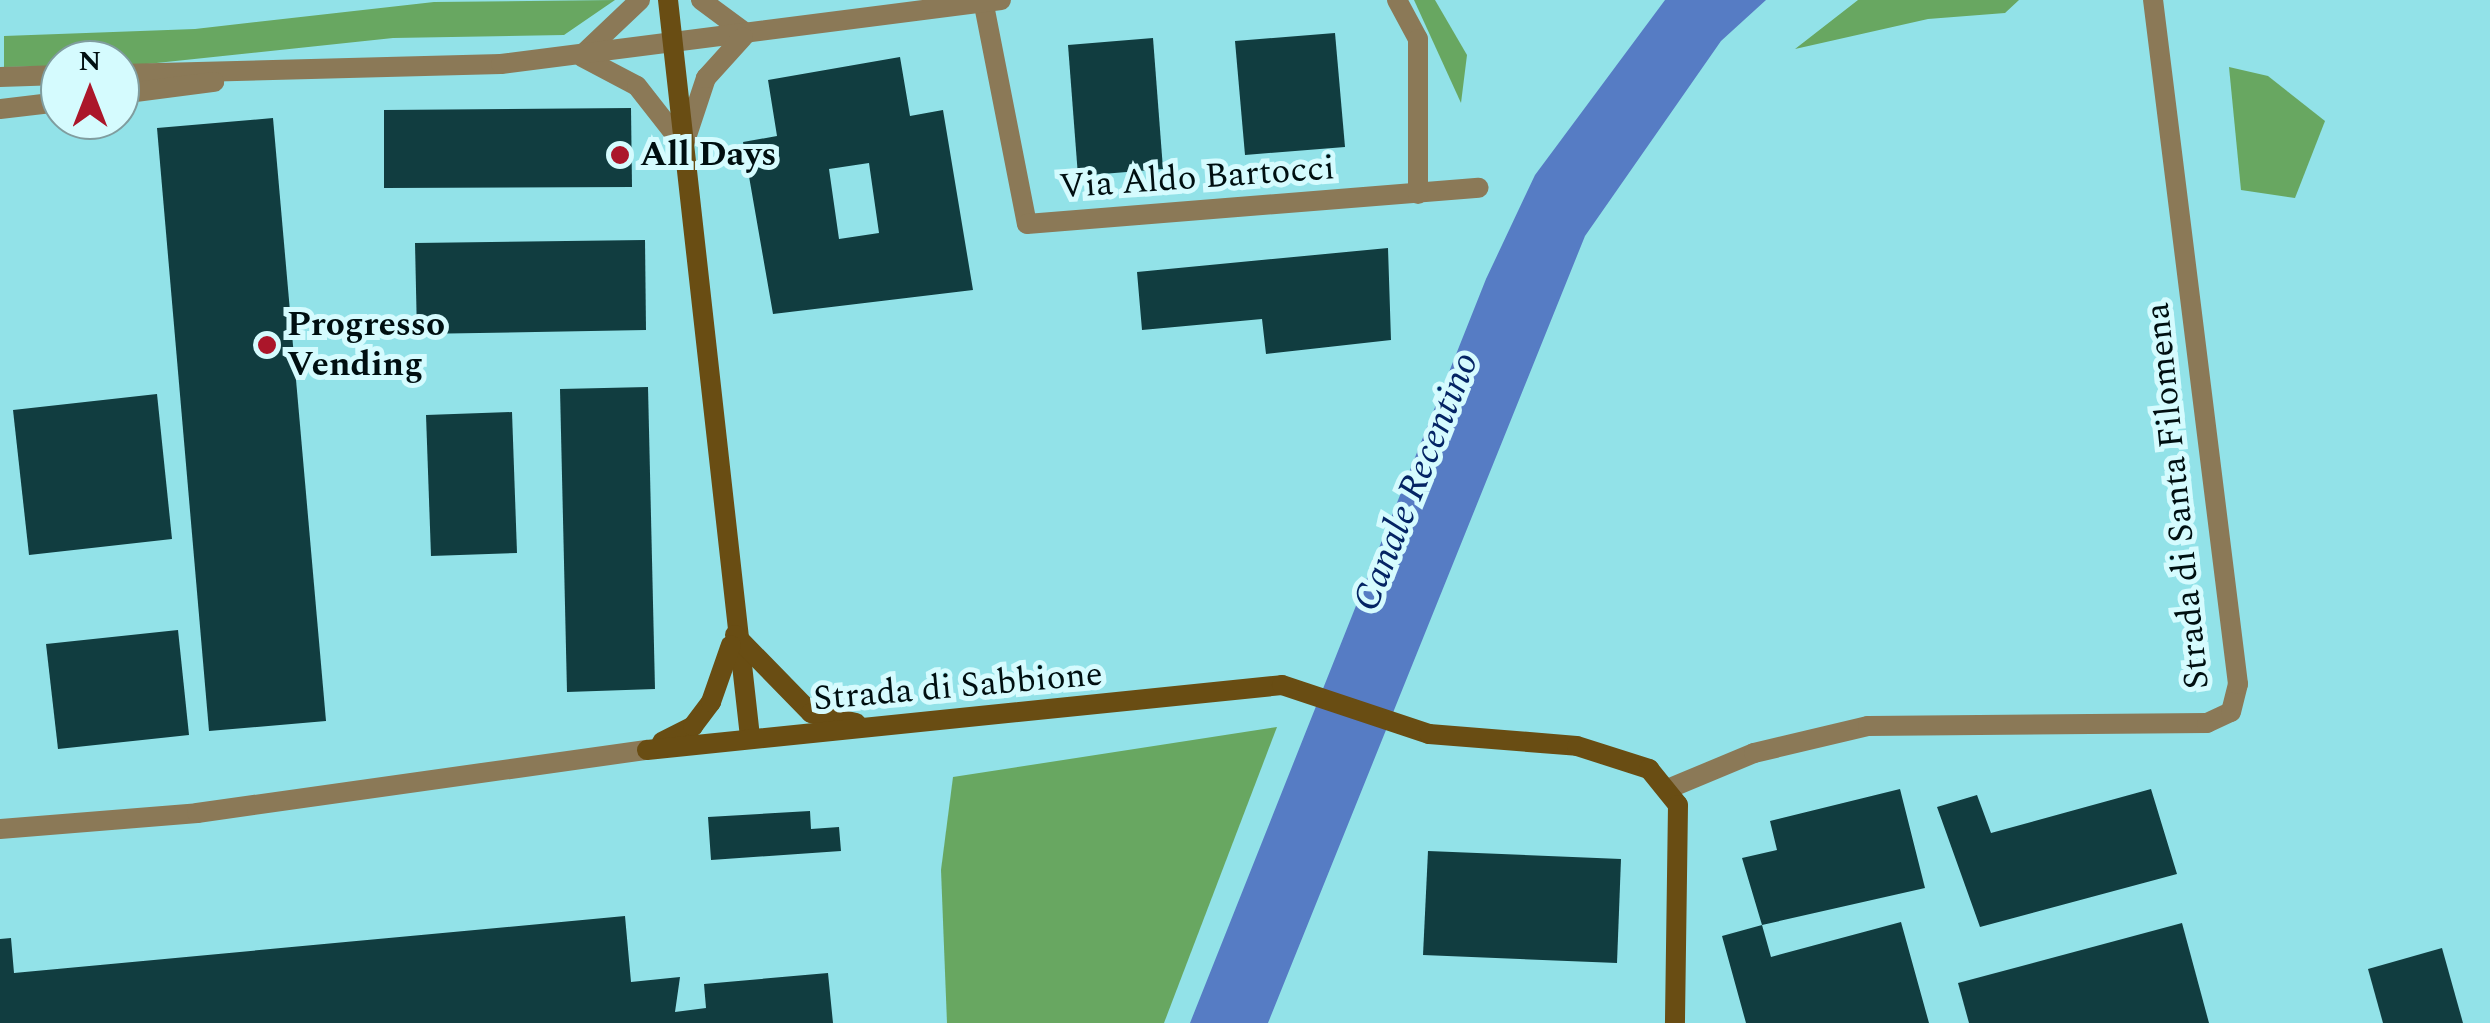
<!DOCTYPE html>
<html>
<head>
<meta charset="utf-8">
<style>
	body { margin:0 }
	#map { position:relative; width:2490px; height:1023px; overflow:hidden; background:#92e2e8; font-family:Spectral,serif }
	div>[style] { position:absolute }
	[style*='--x'] { left:calc(var(--x)*1px); top:calc(var(--y)*1px); width:calc(var(--w)*1px); rotate:calc(var(--a)*1deg) }
	.forest>* { inset:0; background:#68a761 }
	.water>* { inset:0; background:#567cc4 }
	.building>* { inset:0; background:#113d40 }
	.street>* { height:20px; margin:-10px; padding:0 10px; transform-origin:10px; border-radius:10px; background:#8b7957 }
	.secondary>* { height:20px; margin:-10px; padding:0 10px; transform-origin:10px; border-radius:10px; background:#694d13 }
	.dots>* { width:28px; height:28px; translate:-50% -50%; box-sizing:border-box; border:5px solid #d5fbfe; border-radius:50% }
	span { translate:-50% -50%; white-space:nowrap; text-align:center; line-height:1.15; -webkit-text-stroke:10px #d5fbfe; paint-order:stroke }
	.poi-label { font-size:35px; color:#000f11; font-weight:700 }
	.left { translate:0 -50%; text-align:left }
	.street-label { font-size:35px; color:#000f11 }
	.water-label { font-size:38px; color:#042464; font-style:italic }
	.north { position:absolute; left:40px; top:40px; width:100px; height:100px; box-sizing:border-box; background:#d5fbfe; border:2px solid #809d9f; border-radius:50%; rotate:0deg; font-size:28px; font-weight:700; line-height:40px; text-align:center; color:#000f11 }
	.north::after { content:''; display:block; margin:auto; width:35px; height:45px; background:#ab162a; clip-path:polygon(50% 0,100% 100%,50% 72%,0 100%) }
</style>
</head>
<body>
<div id="map">
	<div class="forest">
		<i style="clip-path:polygon(615px 0,564px 35px,393px 38px,147px 64px,4px 67px,4px 36px,195px 29px,434px 2px)"></i>
		<i style="clip-path:polygon(1414px 0,1435px 0,1467px 55px,1461px 103px)"></i>
		<i style="clip-path:polygon(1858px 0,2019px 0,2005px 13px,1928px 19px,1795px 49px)"></i>
		<i style="clip-path:polygon(2229px 67px,2268px 76px,2325px 121px,2295px 198px,2241px 190px)"></i>
		<i style="clip-path:polygon(1277px 727px,1164px 1023px,947px 1023px,941px 870px,953px 777px)"></i>
	</div>
	<div class="water">
		<i style="clip-path:polygon(1665px 0,1766px 0,1721px 41px,1585px 236px,1268px 1023px,1190px 1023px,1486px 279px,1535px 175px)"></i>
	</div>
	<div class="building">
		<i style="clip-path:polygon(1335px 33px,1345px 147px,1245px 155px,1235px 41px)"></i>
		<i style="clip-path:polygon(1153px 38px,1163px 169px,1078px 176px,1068px 45px)"></i>
		<i style="clip-path:polygon(evenodd,900px 57px,910px 116px,943px 110px,973px 290px,773px 314px,743px 142px,777px 136px,768px 80px,900px 57px,869px 163px,879px 233px,839px 239px,829px 169px,869px 163px)"></i>
		<i style="clip-path:polygon(631px 108px,632px 187px,384px 188px,384px 110px)"></i>
		<i style="clip-path:polygon(273px 118px,326px 721px,209px 731px,157px 128px)"></i>
		<i style="clip-path:polygon(645px 240px,646px 330px,417px 334px,415px 243px)"></i>
		<i style="clip-path:polygon(1388px 248px,1391px 340px,1266px 354px,1262px 319px,1142px 330px,1137px 272px)"></i>
		<i style="clip-path:polygon(648px 387px,655px 689px,567px 692px,560px 389px)"></i>
		<i style="clip-path:polygon(157px 394px,172px 539px,29px 555px,13px 410px)"></i>
		<i style="clip-path:polygon(512px 412px,517px 553px,431px 556px,426px 415px)"></i>
		<i style="clip-path:polygon(178px 630px,189px 735px,58px 749px,46px 644px)"></i>
		<i style="clip-path:polygon(1900px 789px,1925px 888px,1762px 925px,1742px 858px,1777px 850px,1770px 821px)"></i>
		<i style="clip-path:polygon(2151px 789px,2177px 874px,1980px 927px,1937px 807px,1977px 795px,1991px 833px)"></i>
		<i style="clip-path:polygon(810px 811px,811px 829px,839px 827px,841px 851px,711px 860px,708px 817px)"></i>
		<i style="clip-path:polygon(1428px 851px,1621px 859px,1617px 963px,1423px 955px)"></i>
		<i style="clip-path:polygon(625px 916px,631px 982px,680px 977px,675px 1012px,706px 1008px,704px 984px,828px 973px,833px 1023px,0 1023px,0 939px,11px 938px,14px 973px)"></i>
		<i style="clip-path:polygon(1901px 922px,1929px 1023px,1746px 1023px,1722px 936px,1762px 925px,1771px 957px)"></i>
		<i style="clip-path:polygon(2182px 923px,2209px 1023px,1969px 1023px,1958px 983px)"></i>
		<i style="clip-path:polygon(2442px 948px,2463px 1023px,2383px 1023px,2368px 969px)"></i>
	</div>
	<div class="street">
		<i style="--x:701;--y:0;--w:57;--a:36.5"></i>
		<i style="--x:983;--y:0;--w:228;--a:78.9"></i>
		<i style="--x:1027;--y:224;--w:453;--a:-4.6"></i>
		<i style="--x:1397;--y:0;--w:44;--a:61.7"></i>
		<i style="--x:1418;--y:39;--w:155;--a:90"></i>
		<i style="--x:582;--y:55;--w:80;--a:-43.5"></i>
		<i style="--x:582;--y:57;--w:62;--a:27.8"></i>
		<i style="--x:637;--y:86;--w:76;--a:51.9"></i>
		<i style="--x:120;--y:74;--w:381;--a:-1.5"></i>
		<i style="--x:501;--y:64;--w:504;--a:-7.29"></i>
		<i style="--x:0;--y:77;--w:60;--a:-1.9"></i>
		<i style="--x:120;--y:94;--w:95;--a:-7.3"></i>
		<i style="--x:0;--y:109;--w:60;--a:-6.7"></i>
		<i style="--x:684;--y:144;--w:70;--a:-71.6"></i>
		<i style="--x:706;--y:78;--w:55;--a:-47.9"></i>
		<i style="--x:1670;--y:788;--w:91;--a:-22.6"></i>
		<i style="--x:1754;--y:753;--w:117;--a:-13.3"></i>
		<i style="--x:1868;--y:726;--w:339;--a:-0.5"></i>
		<i style="--x:2207;--y:723;--w:26;--a:-25"></i>
		<i style="--x:2231;--y:712;--w:29;--a:-76"></i>
		<i style="--x:2238;--y:684;--w:689;--a:-97.08"></i>
		<i style="--x:0;--y:829;--w:198;--a:-4.6"></i>
		<i style="--x:197;--y:813;--w:454;--a:-8"></i>
	</div>
	<div class="secondary">
		<i style="--x:668;--y:0;--w:742;--a:83.65"></i>
		<i style="--x:735;--y:635;--w:109;--a:45.7"></i>
		<i style="--x:811;--y:713;--w:46;--a:12.5"></i>
		<i style="--x:662;--y:742;--w:35;--a:-27"></i>
		<i style="--x:693;--y:726;--w:30;--a:-53"></i>
		<i style="--x:711;--y:702;--w:60;--a:-70.7"></i>
		<i style="--x:647;--y:750;--w:638;--a:-5.84"></i>
		<i style="--x:1282;--y:685;--w:155;--a:18.4"></i>
		<i style="--x:1429;--y:734;--w:148;--a:4.6"></i>
		<i style="--x:1577;--y:746;--w:76;--a:17.7"></i>
		<i style="--x:1649;--y:769;--w:46;--a:51.1"></i>
		<i style="--x:1678;--y:805;--w:218;--a:90.8"></i>
	</div>
	<div class="dots">
		<i style="left:620px;top:155px;background:#ab162a"></i>
		<i style="left:267px;top:345px;background:#ab162a"></i>
	</div>
	<div class="poi-label">
		<span class="left" style="left:640px;top:155px">All Days</span>
		<span class="left" style="left:287px;top:345px">Progresso<br>Vending</span>
	</div>
	<div class="street-label">
		<span style="left:1197px;top:178px;rotate:-4deg">Via Aldo Bartocci</span>
		<span style="left:2178px;top:496px;rotate:-96deg">Strada di Santa Filomena</span>
		<span style="left:958px;top:687px;rotate:-5deg">Strada di Sabbione</span>
	</div>
	<div class="water-label">
		<span style="left:1417px;top:482px;rotate:-68deg">Canale Recentino</span>
	</div>
	<div class="north">N</div>
</div>
</body>
</html>
